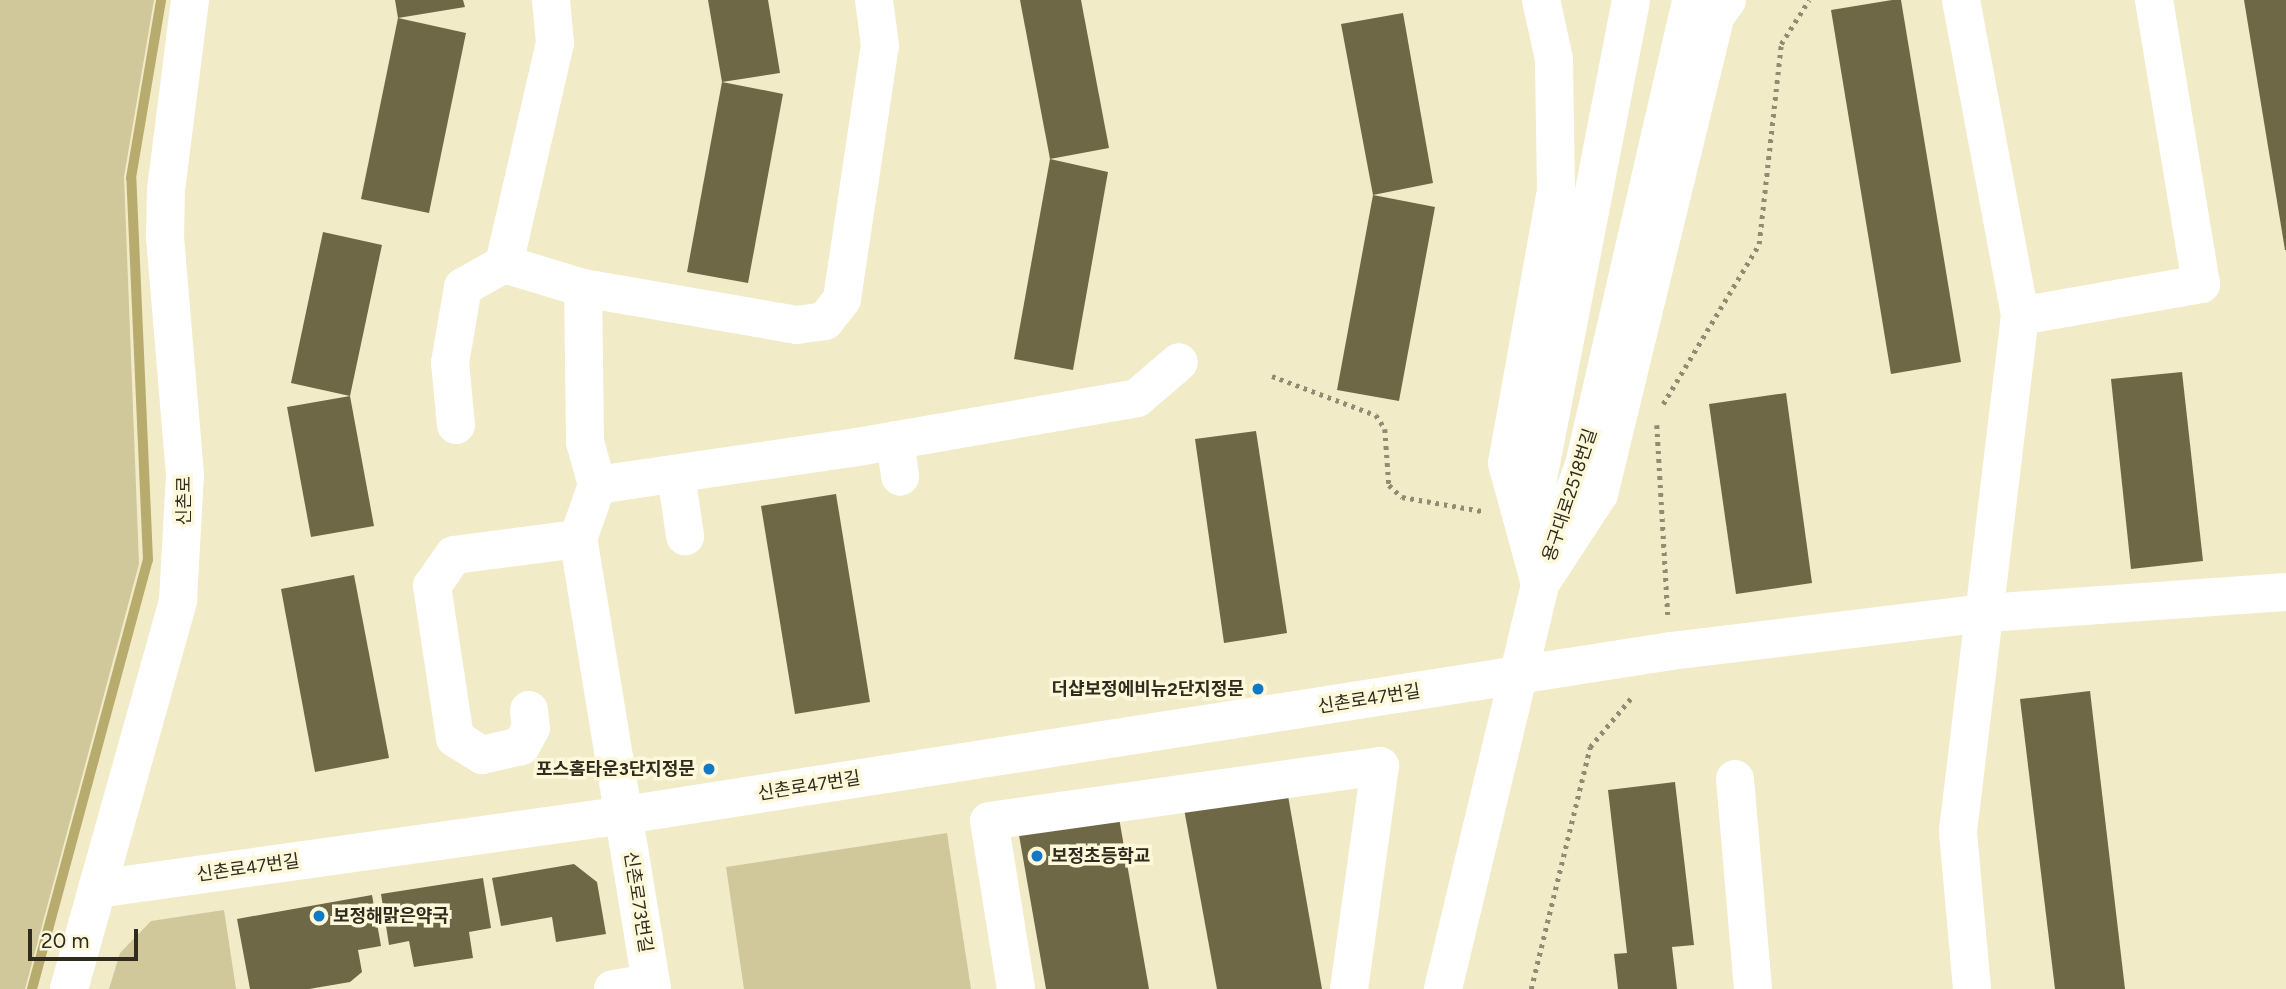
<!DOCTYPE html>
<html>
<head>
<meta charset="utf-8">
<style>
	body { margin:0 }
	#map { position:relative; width:2286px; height:989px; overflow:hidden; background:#f2ebc7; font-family:Figtree,"Noto Sans KR",sans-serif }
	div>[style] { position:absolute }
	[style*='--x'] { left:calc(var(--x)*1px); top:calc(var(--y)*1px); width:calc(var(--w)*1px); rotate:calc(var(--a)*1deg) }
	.green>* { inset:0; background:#d0c79a }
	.stream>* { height:10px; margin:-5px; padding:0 5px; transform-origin:5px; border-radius:5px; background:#b8ab6e }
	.building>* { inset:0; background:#6e6847 }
	.path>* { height:4.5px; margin-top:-2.25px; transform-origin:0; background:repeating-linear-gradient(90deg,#908b72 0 3.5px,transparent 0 8.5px) }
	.minor>* { height:38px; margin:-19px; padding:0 19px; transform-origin:19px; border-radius:19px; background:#fff }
	.major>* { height:38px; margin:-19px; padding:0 19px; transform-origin:19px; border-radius:19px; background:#fff }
	.dots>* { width:19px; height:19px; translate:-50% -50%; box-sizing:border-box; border:4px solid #fef8db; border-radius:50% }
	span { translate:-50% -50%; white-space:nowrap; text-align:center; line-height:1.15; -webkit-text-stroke:7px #fef8db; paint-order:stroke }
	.street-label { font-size:18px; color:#2f2c1f }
	.poi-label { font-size:18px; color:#2f2c1f; font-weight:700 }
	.right { translate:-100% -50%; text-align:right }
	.left { translate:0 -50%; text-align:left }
	.scale { position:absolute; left:28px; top:929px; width:110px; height:32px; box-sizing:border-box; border:4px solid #2f2c1f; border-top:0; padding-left:9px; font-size:21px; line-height:24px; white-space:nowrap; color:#2f2c1f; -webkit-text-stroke:5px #fef8db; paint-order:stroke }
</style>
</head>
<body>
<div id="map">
	<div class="green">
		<i style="clip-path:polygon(0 0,154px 0,124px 177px,139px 564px,25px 989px,0 989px)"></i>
		<i style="clip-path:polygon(947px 833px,971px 989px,744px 989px,726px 867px)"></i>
		<i style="clip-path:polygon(224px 910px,236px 989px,109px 989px,120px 953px,151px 921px)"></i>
	</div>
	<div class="stream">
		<i style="--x:32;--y:989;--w:444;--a:-74.9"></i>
		<i style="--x:148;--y:560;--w:382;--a:-92.5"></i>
		<i style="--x:131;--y:178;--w:181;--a:-80.4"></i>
	</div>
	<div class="building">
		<i style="clip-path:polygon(395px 0,463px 0,465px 7px,398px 18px)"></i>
		<i style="clip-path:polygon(708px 0,768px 0,780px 73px,722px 82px)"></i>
		<i style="clip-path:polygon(1020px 0,1081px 0,1109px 148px,1050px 159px)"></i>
		<i style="clip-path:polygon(1892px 0,1901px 0,1961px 362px,1891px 374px,1831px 10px)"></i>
		<i style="clip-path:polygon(2244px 0,2286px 0,2286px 250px,2285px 250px)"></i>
		<i style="clip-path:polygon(1403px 13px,1433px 183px,1373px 195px,1435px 207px,1399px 401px,1337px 390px,1373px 195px,1341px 24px)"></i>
		<i style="clip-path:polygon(398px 18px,466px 33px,429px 213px,361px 199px)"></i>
		<i style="clip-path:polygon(722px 82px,783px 94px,748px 283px,687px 272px)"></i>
		<i style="clip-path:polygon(1050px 159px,1108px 172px,1073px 370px,1014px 359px)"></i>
		<i style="clip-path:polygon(323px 232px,382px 245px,350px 396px,374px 526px,311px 537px,287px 407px,350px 396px,291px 383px)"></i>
		<i style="clip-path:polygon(2182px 372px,2203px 561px,2131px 569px,2111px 379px)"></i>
		<i style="clip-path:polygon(1786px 393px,1812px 583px,1736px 594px,1709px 404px)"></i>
		<i style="clip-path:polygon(1256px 431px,1287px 633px,1224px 643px,1195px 439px)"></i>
		<i style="clip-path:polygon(836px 494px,870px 702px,795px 714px,761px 506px)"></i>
		<i style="clip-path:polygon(354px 575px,389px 758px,315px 772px,281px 589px)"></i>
		<i style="clip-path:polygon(2090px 691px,2125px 989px,2055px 989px,2020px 699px)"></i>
		<i style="clip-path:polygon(1675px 782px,1694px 945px,1672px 947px,1677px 989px,1618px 989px,1614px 954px,1627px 953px,1608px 790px)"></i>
		<i style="clip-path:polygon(1287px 790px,1322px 989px,1217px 989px,1184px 809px)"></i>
		<i style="clip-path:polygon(1119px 818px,1149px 989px,1046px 989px,1019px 835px)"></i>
		<i style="clip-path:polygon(574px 864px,597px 882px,606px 934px,556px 942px,552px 917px,501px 926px,492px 878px)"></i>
		<i style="clip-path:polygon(483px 878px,491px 928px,469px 932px,473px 958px,414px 967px,409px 941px,389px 945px,381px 894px)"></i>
		<i style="clip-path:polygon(372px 895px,381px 946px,358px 950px,362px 972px,350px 982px,309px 989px,250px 989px,237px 919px)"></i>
	</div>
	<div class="path">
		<i style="--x:1272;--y:376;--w:111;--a:20.6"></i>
		<i style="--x:1376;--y:415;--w:17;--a:57"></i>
		<i style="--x:1385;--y:429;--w:56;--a:85.9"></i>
		<i style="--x:1389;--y:485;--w:18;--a:43"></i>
		<i style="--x:1402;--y:497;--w:81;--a:9.9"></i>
		<i style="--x:1663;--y:404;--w:187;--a:-59"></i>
		<i style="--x:1759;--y:244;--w:201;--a:-83.7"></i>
		<i style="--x:1781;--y:44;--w:52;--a:-57.5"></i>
		<i style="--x:1657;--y:425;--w:190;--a:86.7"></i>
		<i style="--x:1531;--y:989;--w:249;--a:-76.3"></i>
		<i style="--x:1590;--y:747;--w:65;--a:-50"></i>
	</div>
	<div class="minor">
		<i style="--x:551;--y:0;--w:43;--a:84.7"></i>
		<i style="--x:555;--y:43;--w:227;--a:103"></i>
		<i style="--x:504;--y:264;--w:83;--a:16.9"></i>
		<i style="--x:1961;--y:0;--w:321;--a:79.4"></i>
		<i style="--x:456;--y:425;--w:62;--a:-95.5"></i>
		<i style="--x:450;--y:363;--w:77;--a:-80.3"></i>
		<i style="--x:463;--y:287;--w:47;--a:-29.3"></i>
		<i style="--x:895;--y:440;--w:37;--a:82"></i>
		<i style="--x:676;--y:474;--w:63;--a:81.7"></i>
		<i style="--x:597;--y:485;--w:45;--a:-105.6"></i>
		<i style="--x:585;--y:442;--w:154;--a:-90.7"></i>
		<i style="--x:583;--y:288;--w:217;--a:9.8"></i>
		<i style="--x:797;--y:325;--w:28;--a:-8"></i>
		<i style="--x:825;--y:321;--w:28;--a:-52"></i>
		<i style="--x:842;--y:299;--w:256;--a:-81.5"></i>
		<i style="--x:880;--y:46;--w:46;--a:-97.4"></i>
		<i style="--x:529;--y:710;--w:18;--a:84"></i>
		<i style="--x:531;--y:728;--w:21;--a:119"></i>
		<i style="--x:521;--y:746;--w:40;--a:167"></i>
		<i style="--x:482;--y:755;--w:32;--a:-148"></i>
		<i style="--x:455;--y:738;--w:154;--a:-98.6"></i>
		<i style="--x:432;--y:586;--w:38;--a:-55"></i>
		<i style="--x:454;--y:555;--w:125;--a:-7.4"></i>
		<i style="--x:1735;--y:779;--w:211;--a:85.1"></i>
		<i style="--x:97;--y:889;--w:533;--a:-7.98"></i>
		<i style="--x:625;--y:815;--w:1059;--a:-8.91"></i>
		<i style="--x:1671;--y:651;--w:317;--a:-6.9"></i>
		<i style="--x:1986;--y:613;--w:301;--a:-4"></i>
		<i style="--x:69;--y:989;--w:404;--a:-74.3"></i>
		<i style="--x:178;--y:600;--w:125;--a:-86.8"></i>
		<i style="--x:185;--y:475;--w:239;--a:-94.8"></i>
		<i style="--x:165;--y:237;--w:47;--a:-88.8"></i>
		<i style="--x:166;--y:190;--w:192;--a:-82.8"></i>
		<i style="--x:613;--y:989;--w:38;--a:-9"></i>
		<i style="--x:652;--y:989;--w:456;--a:-99.3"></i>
		<i style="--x:578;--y:539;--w:57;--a:-70.6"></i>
		<i style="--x:597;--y:485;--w:269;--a:-8.3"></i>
		<i style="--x:863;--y:446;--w:278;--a:-9.9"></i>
		<i style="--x:1137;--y:398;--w:55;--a:-40.6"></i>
		<i style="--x:1016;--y:989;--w:170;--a:-99.1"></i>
		<i style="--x:989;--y:821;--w:395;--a:-8"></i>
		<i style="--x:1380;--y:766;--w:225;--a:97.9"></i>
		<i style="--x:1443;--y:989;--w:416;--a:-76.5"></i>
		<i style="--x:1540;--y:584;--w:127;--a:-69.7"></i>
		<i style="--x:1584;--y:465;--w:477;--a:-77"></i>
		<i style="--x:1972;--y:989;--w:159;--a:-95.1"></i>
		<i style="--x:1958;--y:831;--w:519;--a:-83.14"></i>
		<i style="--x:2020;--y:316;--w:184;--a:-10"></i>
		<i style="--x:2201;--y:284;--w:288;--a:-99.4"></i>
	</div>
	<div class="major">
		<i style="--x:1538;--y:526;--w:42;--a:-91.4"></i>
		<i style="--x:1537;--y:484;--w:493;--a:-79"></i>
		<i style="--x:1540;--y:584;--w:108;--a:-56.8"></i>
		<i style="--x:1599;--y:494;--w:491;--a:-76.3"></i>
		<i style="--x:1715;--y:17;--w:21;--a:-55"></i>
		<i style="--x:1540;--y:584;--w:125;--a:-105.3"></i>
		<i style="--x:1507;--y:463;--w:277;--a:-79.8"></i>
		<i style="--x:1556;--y:190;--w:131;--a:-90.9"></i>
		<i style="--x:1554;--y:59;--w:60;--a:-102.4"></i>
	</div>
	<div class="dots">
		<i style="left:1258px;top:689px;background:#127ac5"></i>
		<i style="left:709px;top:769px;background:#127ac5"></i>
		<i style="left:1037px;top:856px;background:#127ac5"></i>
		<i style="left:319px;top:916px;background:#127ac5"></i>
	</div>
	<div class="street-label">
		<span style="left:1570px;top:495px;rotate:-72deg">용구대로2518번길</span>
		<span style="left:184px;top:501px;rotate:-90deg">신촌로</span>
		<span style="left:1369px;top:699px;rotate:-9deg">신촌로47번길</span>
		<span style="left:809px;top:786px;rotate:-9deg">신촌로47번길</span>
		<span style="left:248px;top:868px;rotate:-8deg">신촌로47번길</span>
		<span style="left:638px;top:902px;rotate:81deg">신촌로73번길</span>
	</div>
	<div class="poi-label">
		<span class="right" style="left:1244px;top:689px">더샵보정에비뉴2단지정문</span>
		<span class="right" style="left:695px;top:769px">포스홈타운3단지정문</span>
		<span class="left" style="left:1051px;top:856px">보정초등학교</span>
		<span class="left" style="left:333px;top:916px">보정해맑은약국</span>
	</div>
	<div class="scale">20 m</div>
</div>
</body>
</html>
